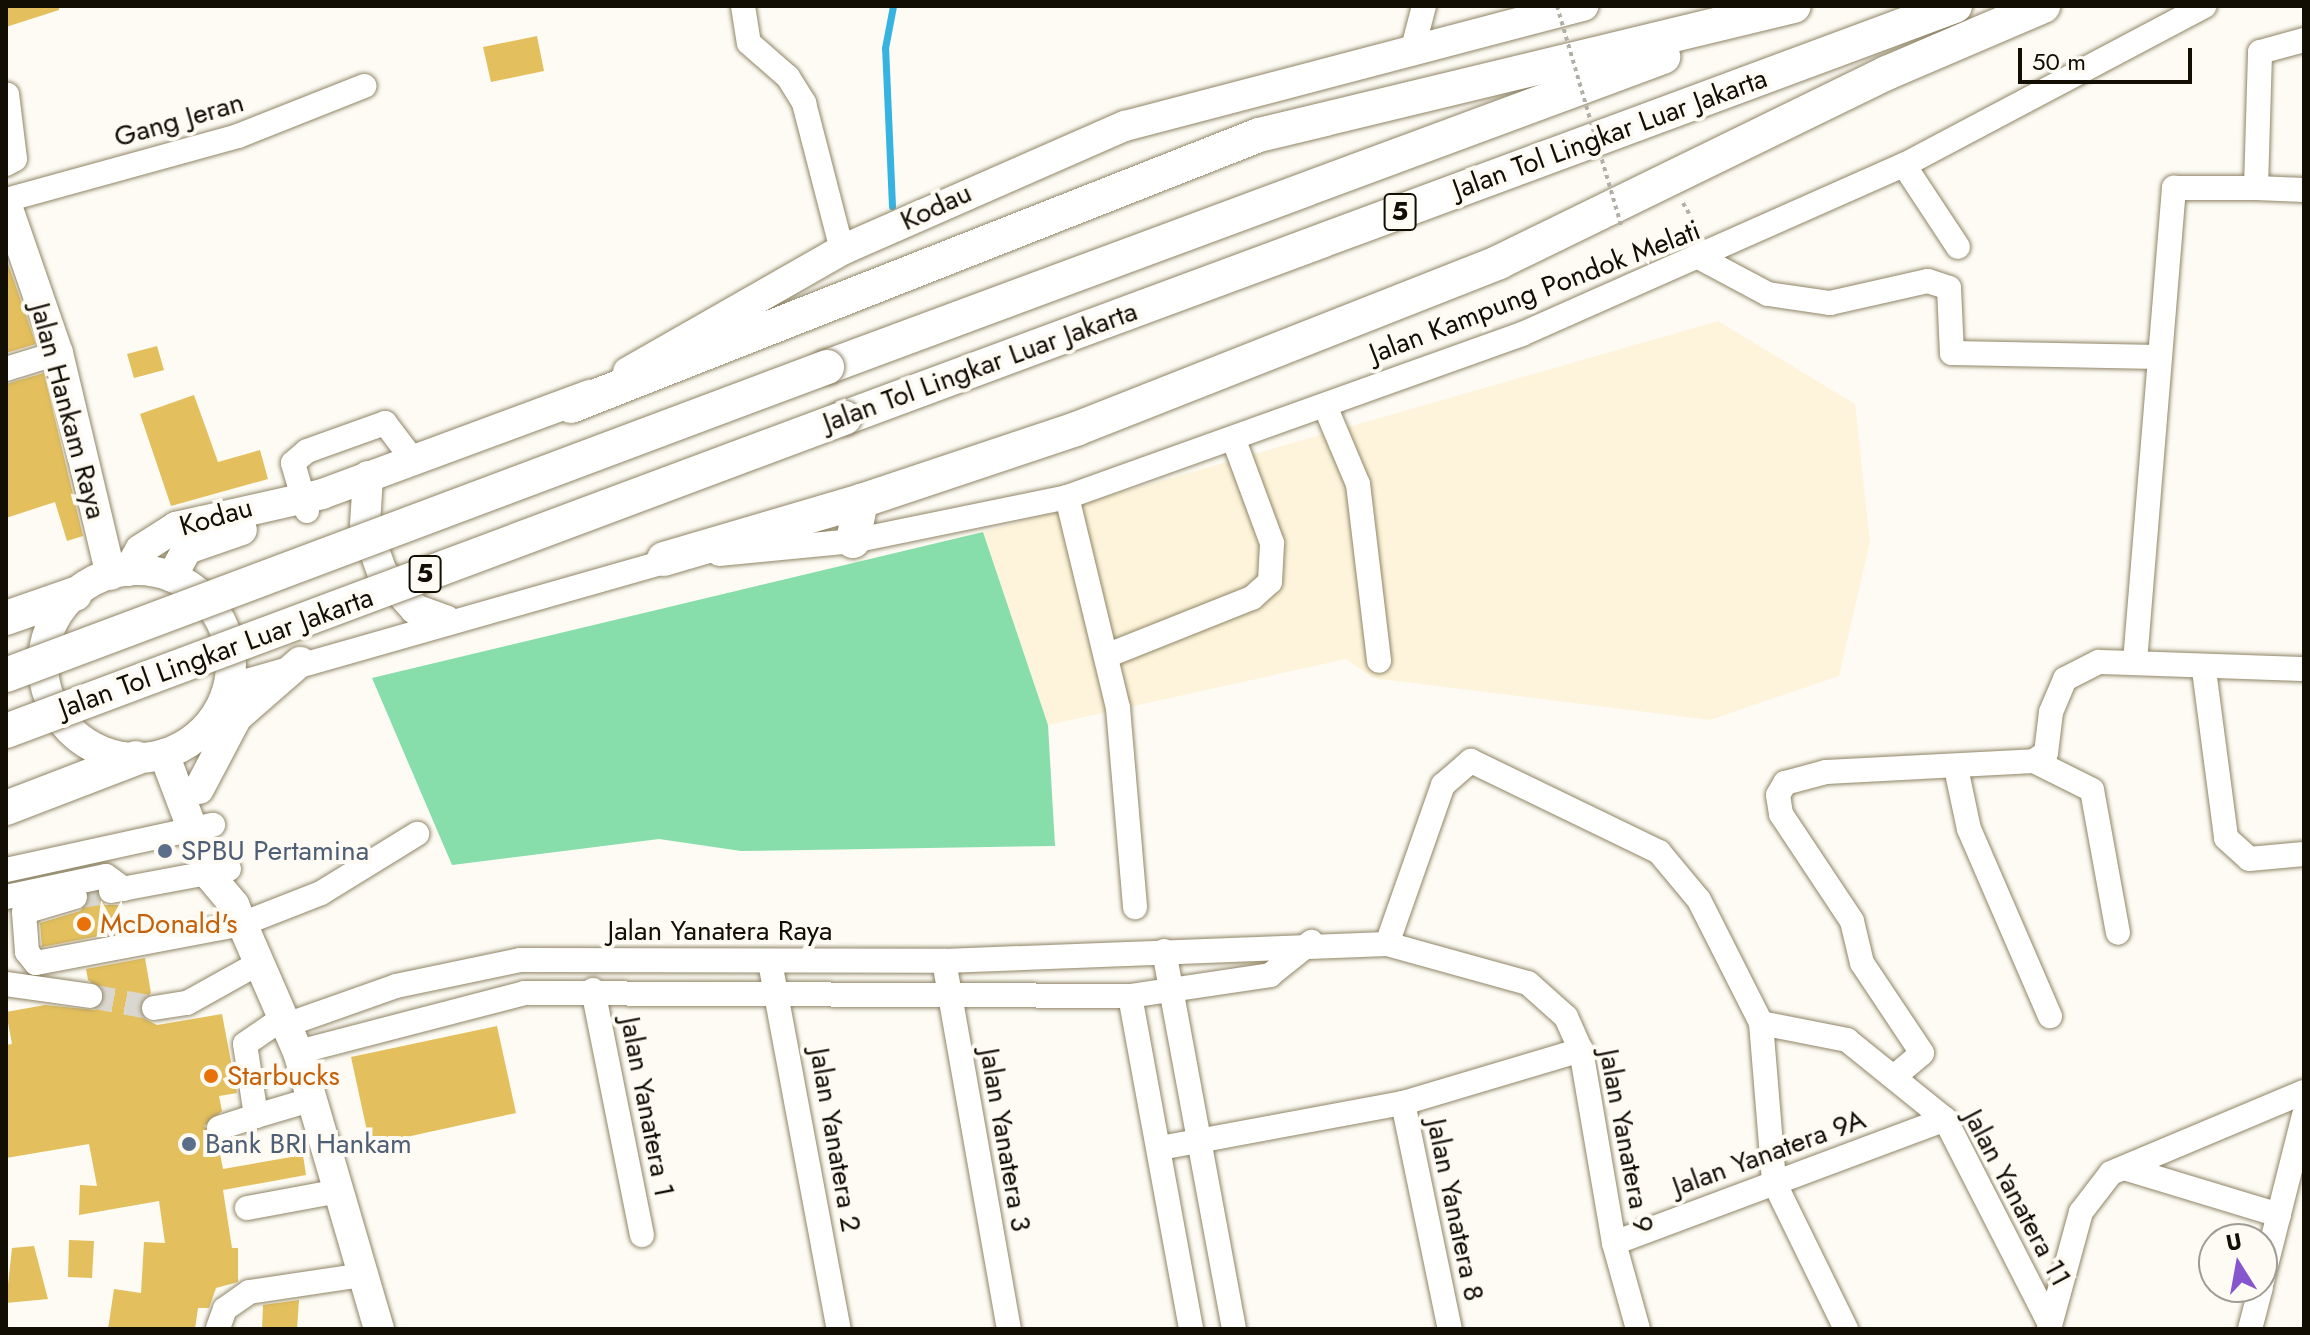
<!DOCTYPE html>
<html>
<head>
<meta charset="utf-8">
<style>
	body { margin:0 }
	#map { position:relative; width:2310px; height:1335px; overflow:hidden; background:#fdfbf4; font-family:Jost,sans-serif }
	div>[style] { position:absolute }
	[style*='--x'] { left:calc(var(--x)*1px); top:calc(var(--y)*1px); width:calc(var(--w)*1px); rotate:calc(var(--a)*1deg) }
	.built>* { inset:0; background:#fdf4db }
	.green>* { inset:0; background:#87deaa }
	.stream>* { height:7px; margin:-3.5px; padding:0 3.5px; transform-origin:3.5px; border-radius:3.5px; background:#37b3e1 }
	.building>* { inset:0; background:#e3bf5d }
	.minor-tunnel>* { height:24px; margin-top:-12px; transform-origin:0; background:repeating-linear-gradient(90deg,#dad7d0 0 24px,transparent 0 36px) }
	.path>* { height:4px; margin-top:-2px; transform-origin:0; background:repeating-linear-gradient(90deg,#b2afa7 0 4px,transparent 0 8px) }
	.roads { filter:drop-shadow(0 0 2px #908566) drop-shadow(0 0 2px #908566) }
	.minor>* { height:24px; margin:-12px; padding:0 12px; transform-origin:12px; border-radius:12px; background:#fff }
	.major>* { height:30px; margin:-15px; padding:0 15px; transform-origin:15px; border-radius:15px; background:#fff }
	.major>.ring { margin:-15px; padding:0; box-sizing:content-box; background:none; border:30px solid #fff; border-radius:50% }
	.highway>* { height:34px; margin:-17px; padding:0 17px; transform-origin:17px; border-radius:17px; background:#fff }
	.path-bridge>* { height:4px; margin-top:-2px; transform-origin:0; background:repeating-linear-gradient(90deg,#b2afa7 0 4px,transparent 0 8px) }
	.bridges { filter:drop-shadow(0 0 2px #908566) drop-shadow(0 0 2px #908566) }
	.highway-bridge>* { height:34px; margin:-17px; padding:0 17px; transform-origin:17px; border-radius:17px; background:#fff }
	.dots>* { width:22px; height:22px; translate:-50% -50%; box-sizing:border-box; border:4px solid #fdfbf4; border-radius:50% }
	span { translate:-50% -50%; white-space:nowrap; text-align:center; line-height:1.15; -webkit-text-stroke:8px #fdfbf4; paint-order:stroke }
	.shield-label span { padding:2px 6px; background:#fdfbf4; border:2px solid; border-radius:6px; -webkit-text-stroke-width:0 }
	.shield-label { font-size:26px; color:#120e04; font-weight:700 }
	.street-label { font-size:28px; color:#120e04 }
	.service-label { font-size:28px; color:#4e5e75 }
	.left { translate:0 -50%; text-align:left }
	.food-label { font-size:28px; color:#c56008 }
	.frame { position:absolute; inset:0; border:8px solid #120e04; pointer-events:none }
	.north { position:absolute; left:2198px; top:1223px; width:80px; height:80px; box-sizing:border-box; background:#fdfbf4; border:2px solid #9f9c94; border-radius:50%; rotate:349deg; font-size:22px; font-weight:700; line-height:32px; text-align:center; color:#120e04 }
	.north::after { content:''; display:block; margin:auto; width:28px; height:36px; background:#8756ce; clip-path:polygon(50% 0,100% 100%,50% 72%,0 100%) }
	.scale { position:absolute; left:2018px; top:48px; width:174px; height:36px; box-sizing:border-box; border:4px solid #120e04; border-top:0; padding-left:10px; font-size:24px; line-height:28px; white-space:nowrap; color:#120e04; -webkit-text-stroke:6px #fdfbf4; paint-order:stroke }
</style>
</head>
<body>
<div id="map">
	<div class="built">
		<i style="clip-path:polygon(1718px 321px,1855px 404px,1870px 542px,1839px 676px,1710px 720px,1373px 678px,1346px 659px,1048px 725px,983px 532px)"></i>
	</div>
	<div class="green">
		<i style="clip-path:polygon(983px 532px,1048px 725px,1055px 846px,741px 851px,659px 839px,452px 865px,372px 678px)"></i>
	</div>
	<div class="stream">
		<i style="--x:892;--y:206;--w:158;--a:-92.5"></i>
		<i style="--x:885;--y:48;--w:43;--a:-79.2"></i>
	</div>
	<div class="building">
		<i style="clip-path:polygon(6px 6px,59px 6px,59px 10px,6px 27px)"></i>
		<i style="clip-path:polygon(537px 36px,544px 71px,491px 82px,483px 47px)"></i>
		<i style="clip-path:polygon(6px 258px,36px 344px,6px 353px)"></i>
		<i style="clip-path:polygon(157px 346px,164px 370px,134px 378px,127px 354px)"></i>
		<i style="clip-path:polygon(44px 373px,83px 536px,67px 541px,55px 502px,6px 518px,6px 384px)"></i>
		<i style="clip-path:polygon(194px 395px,218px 462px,260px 450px,268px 479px,171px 506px,140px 414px)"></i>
		<i style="clip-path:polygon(96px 893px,105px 905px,120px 905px,125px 931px,42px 947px,40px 923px,80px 911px)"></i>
		<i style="clip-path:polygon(145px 958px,151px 993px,140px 1003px,143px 1018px,157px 1025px,222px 1014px,237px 1093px,219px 1096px,222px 1111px,204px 1126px,218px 1143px,223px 1169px,303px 1155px,306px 1175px,223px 1190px,232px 1248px,238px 1248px,238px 1282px,216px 1288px,209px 1308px,198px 1308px,195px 1329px,108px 1329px,114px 1289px,141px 1293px,144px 1242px,165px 1243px,159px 1201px,79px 1215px,80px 1185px,97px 1186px,89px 1144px,6px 1158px,6px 1045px,12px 1044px,6px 1012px,45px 1005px,95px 1010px,104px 991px,88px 980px,86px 969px)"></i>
		<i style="clip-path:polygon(497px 1026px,516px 1113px,370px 1145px,351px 1057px)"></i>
		<i style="clip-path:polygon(69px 1240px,94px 1241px,92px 1278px,68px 1277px)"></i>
		<i style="clip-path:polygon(34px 1246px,48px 1299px,6px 1303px,12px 1248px)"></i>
		<i style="clip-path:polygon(299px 1300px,297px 1329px,262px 1329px,263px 1305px)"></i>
	</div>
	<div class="minor-tunnel">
		<i style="--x:75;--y:897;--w:36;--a:-9"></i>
		<i style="--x:90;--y:996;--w:65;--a:10.6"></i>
	</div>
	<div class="path">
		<i style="--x:1683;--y:203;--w:34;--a:60"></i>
	</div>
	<div class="roads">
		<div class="minor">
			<i style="--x:743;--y:6;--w:37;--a:81"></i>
			<i style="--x:749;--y:43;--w:52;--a:41.1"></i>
			<i style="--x:788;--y:77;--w:31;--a:58"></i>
			<i style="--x:804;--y:103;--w:152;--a:75.5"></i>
			<i style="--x:1412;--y:52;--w:48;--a:-75.4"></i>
			<i style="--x:6;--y:164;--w:10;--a:-29"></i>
			<i style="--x:15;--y:159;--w:65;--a:-97"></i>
			<i style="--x:1904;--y:165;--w:98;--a:56.6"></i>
			<i style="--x:2256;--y:188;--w:48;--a:2.4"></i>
			<i style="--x:6;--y:200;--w:241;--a:-15.4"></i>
			<i style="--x:238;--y:136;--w:136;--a:-21.6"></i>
			<i style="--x:1704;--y:260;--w:72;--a:28"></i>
			<i style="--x:1768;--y:294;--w:63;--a:8.3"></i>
			<i style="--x:1830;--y:303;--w:100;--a:-12.7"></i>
			<i style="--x:1928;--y:281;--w:22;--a:18"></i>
			<i style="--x:1949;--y:288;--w:65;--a:87.4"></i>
			<i style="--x:1952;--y:353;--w:208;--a:1.1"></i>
			<i style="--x:6;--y:369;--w:54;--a:-17.1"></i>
			<i style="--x:1325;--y:406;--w:85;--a:67.1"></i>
			<i style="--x:1358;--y:484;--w:178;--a:83.2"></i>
			<i style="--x:1067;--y:497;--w:217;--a:76.4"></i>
			<i style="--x:1118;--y:708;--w:200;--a:85.1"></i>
			<i style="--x:307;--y:511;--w:50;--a:-106.3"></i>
			<i style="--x:293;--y:463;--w:18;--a:-41"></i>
			<i style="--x:307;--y:451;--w:83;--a:-19.7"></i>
			<i style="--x:385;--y:423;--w:48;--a:52.7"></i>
			<i style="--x:719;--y:554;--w:135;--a:-5.5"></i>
			<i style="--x:853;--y:541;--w:218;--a:-11.6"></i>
			<i style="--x:1067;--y:497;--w:483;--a:-19.7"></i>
			<i style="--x:1522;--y:334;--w:418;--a:-23.9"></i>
			<i style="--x:1904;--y:165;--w:340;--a:-27.9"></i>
			<i style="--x:1106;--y:656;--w:157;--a:-21.7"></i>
			<i style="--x:1252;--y:598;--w:24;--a:-42"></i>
			<i style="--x:1270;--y:582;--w:39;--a:-87"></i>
			<i style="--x:1272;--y:543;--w:110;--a:-110.3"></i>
			<i style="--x:2135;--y:662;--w:476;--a:-85.3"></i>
			<i style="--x:2174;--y:188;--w:82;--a:0"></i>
			<i style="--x:2256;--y:188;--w:136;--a:-88.3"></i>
			<i style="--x:2260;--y:52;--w:46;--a:-15.3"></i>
			<i style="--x:2204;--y:670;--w:169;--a:82.5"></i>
			<i style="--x:2226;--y:838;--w:31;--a:42"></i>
			<i style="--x:2249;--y:859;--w:55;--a:-5.2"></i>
			<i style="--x:229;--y:686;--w:468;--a:-15.9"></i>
			<i style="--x:2034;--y:761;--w:65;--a:26.6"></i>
			<i style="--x:2092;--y:790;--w:145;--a:79.7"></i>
			<i style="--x:1956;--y:768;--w:62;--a:78"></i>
			<i style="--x:1969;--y:829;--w:204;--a:66.6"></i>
			<i style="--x:6;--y:870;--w:212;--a:-12.3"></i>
			<i style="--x:111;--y:891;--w:120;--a:-10.6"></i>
			<i style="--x:6;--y:897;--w:102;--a:-11.9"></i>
			<i style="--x:106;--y:876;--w:22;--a:36"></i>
			<i style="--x:75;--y:897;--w:53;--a:163.6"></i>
			<i style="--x:24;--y:912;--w:40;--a:85.7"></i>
			<i style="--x:27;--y:952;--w:14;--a:51"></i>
			<i style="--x:36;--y:963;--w:210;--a:-10.7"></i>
			<i style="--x:242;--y:924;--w:85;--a:-21.4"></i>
			<i style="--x:321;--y:893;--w:113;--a:-31.6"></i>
			<i style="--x:1387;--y:944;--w:169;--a:-70.6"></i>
			<i style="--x:1443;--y:785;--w:37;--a:-41"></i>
			<i style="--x:1471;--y:761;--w:209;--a:25.8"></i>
			<i style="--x:1659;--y:852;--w:62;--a:50.2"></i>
			<i style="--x:1699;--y:900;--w:138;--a:63.2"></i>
			<i style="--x:1761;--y:1023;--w:160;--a:85.3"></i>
			<i style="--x:1774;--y:1182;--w:164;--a:63.9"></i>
			<i style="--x:1164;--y:951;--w:384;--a:79.5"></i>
			<i style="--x:944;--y:961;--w:374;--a:80"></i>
			<i style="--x:770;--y:962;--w:373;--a:79.4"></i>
			<i style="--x:6;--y:984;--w:85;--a:8.1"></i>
			<i style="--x:593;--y:990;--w:250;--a:78.7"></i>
			<i style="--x:1130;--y:996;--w:339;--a:79.6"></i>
			<i style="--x:154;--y:1008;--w:33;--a:-9"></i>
			<i style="--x:187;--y:1003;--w:82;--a:-29.1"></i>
			<i style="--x:283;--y:1018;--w:46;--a:145.6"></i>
			<i style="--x:245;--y:1044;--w:73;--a:81.3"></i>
			<i style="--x:256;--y:1116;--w:59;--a:-16.6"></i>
			<i style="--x:1761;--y:1023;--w:88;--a:11.2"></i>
			<i style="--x:1847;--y:1040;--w:126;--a:38.9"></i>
			<i style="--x:1945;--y:1119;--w:230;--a:62.9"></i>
			<i style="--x:286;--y:1025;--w:117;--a:-19.5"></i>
			<i style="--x:396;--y:986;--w:127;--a:-11.8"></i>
			<i style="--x:520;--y:960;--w:424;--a:0.1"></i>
			<i style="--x:944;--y:961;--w:443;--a:-2.2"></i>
			<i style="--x:1387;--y:944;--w:146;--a:15.5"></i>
			<i style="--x:1528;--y:983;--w:51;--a:41.8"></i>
			<i style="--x:1566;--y:1017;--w:36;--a:66"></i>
			<i style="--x:1581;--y:1050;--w:196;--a:80.3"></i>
			<i style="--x:1614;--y:1243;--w:89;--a:74.4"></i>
			<i style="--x:298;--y:1052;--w:234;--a:-14.6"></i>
			<i style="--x:524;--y:993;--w:606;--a:0.28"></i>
			<i style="--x:1130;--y:996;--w:142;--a:-8.5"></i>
			<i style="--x:1270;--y:975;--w:53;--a:-38.8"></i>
			<i style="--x:1895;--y:1076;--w:35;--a:-40"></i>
			<i style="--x:1922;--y:1053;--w:108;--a:-123.7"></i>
			<i style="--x:1862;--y:963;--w:43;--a:-103.4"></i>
			<i style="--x:1852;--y:921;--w:128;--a:-123.6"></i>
			<i style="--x:1781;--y:814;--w:19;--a:-99"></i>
			<i style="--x:1778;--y:795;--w:14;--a:-60"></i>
			<i style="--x:1785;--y:783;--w:42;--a:-15"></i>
			<i style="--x:1826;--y:772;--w:208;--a:-3"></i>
			<i style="--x:2034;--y:761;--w:14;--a:-34"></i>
			<i style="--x:2046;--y:753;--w:41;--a:-83"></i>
			<i style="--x:2051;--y:712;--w:36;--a:-67"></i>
			<i style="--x:2065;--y:679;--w:38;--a:-27"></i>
			<i style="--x:2099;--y:662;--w:205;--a:2"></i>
			<i style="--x:1403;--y:1103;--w:231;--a:78.3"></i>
			<i style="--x:219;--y:1128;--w:39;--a:-18"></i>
			<i style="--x:1160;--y:1148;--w:247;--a:-10.5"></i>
			<i style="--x:1403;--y:1103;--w:186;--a:-16.6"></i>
			<i style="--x:2124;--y:1168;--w:162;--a:16.9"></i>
			<i style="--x:247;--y:1208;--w:94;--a:-10.5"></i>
			<i style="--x:1614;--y:1243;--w:353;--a:-20.5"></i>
			<i style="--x:2262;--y:1281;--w:171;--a:-75.8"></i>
			<i style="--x:218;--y:1328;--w:20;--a:-70"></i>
			<i style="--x:225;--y:1309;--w:29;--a:-35"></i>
			<i style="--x:249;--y:1292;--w:115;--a:-8.5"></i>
			<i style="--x:2049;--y:1329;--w:121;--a:-74.7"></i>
			<i style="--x:2081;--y:1212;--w:49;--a:-52.4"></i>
			<i style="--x:2111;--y:1173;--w:209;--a:-22.8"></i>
			<i style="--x:2250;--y:1329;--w:43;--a:-75.3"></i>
		</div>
		<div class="major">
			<i style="--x:6;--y:203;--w:159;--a:70.9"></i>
			<i style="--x:58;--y:353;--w:228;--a:76.6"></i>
			<i style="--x:628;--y:372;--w:246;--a:-29.7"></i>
			<i style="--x:842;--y:250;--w:309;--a:-23.7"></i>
			<i style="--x:1125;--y:126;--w:474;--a:-14.7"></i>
			<i style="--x:368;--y:476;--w:49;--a:93.5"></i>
			<i style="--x:365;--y:525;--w:50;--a:70.1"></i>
			<i style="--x:382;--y:572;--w:50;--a:48.3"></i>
			<i style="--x:415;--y:609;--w:33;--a:20"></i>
			<i class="ring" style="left:43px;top:570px;width:158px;height:158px"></i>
			<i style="--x:128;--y:571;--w:24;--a:-60"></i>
			<i style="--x:140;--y:550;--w:43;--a:-32.6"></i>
			<i style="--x:176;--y:527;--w:150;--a:-12.7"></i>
			<i style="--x:322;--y:494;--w:286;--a:-20.3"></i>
			<i style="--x:172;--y:577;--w:32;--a:-62"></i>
			<i style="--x:187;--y:549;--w:58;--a:-19.1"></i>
			<i style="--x:164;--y:754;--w:130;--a:69.3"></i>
			<i style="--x:210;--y:876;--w:38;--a:50"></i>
			<i style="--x:234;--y:905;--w:160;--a:66.5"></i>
			<i style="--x:298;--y:1052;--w:289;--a:73.7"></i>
			<i style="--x:199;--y:789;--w:81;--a:-62.2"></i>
			<i style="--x:237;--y:717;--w:84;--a:-41.1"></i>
		</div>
		<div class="highway">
			<i style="--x:827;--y:367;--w:892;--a:-20.35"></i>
			<i style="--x:571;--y:406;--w:739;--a:-21.5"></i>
			<i style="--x:1259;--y:135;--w:550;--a:-13.56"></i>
			<i style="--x:844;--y:418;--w:1185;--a:-20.35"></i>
			<i style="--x:853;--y:541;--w:41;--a:-78.7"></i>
			<i style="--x:861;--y:501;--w:227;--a:-18.5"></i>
			<i style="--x:1076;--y:429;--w:455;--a:-21.5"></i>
			<i style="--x:1499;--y:262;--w:432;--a:-26"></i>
			<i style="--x:1887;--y:73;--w:170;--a:-23.2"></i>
			<i style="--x:664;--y:559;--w:205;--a:-16.4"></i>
			<i style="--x:6;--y:618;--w:73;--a:-19.2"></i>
			<i style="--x:6;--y:808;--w:139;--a:-21"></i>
		</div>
	</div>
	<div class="path-bridge">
		<i style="--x:1557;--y:6;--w:231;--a:73.7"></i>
	</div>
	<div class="bridges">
		<div class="highway-bridge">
			<i style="--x:6;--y:675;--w:877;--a:-20.56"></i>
			<i style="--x:6;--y:731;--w:895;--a:-20.48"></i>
		</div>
	</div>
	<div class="dots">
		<i style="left:165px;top:851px;background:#5c6f8a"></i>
		<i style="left:84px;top:924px;background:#e8710a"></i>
		<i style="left:211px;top:1076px;background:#e8710a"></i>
		<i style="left:189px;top:1144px;background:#5c6f8a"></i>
	</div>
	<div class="shield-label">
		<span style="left:1400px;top:212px">5</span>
		<span style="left:425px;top:574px">5</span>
	</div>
	<div class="street-label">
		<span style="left:179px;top:120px;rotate:-16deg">Gang Jeran</span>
		<span style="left:1610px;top:134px;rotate:-20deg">Jalan Tol Lingkar Luar Jakarta</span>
		<span style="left:936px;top:207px;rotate:-25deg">Kodau</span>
		<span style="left:1535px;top:292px;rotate:-21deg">Jalan Kampung Pondok Melati</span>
		<span style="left:980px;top:367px;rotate:-20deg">Jalan Tol Lingkar Luar Jakarta</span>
		<span style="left:68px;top:411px;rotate:75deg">Jalan Hankam Raya</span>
		<span style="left:216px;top:517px;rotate:-16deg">Kodau</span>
		<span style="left:216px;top:653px;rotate:-20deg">Jalan Tol Lingkar Luar Jakarta</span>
		<span style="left:720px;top:931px">Jalan Yanatera Raya</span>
		<span style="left:647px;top:1107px;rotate:79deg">Jalan Yanatera 1</span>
		<span style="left:835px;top:1140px;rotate:80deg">Jalan Yanatera 2</span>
		<span style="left:1005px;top:1140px;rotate:80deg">Jalan Yanatera 3</span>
		<span style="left:1626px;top:1141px;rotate:79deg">Jalan Yanatera 9</span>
		<span style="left:1769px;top:1153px;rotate:-20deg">Jalan Yanatera 9A</span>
		<span style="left:2017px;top:1198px;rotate:62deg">Jalan Yanatera 11</span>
		<span style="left:1455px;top:1210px;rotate:78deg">Jalan Yanatera 8</span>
	</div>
	<div class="service-label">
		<span class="left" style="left:181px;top:851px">SPBU Pertamina</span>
		<span class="left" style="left:205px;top:1144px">Bank BRI Hankam</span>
	</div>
	<div class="food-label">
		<span class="left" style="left:100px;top:924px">McDonald's</span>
		<span class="left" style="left:227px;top:1076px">Starbucks</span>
	</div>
	<div class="frame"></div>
	<div class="north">U</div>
	<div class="scale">50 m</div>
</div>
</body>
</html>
